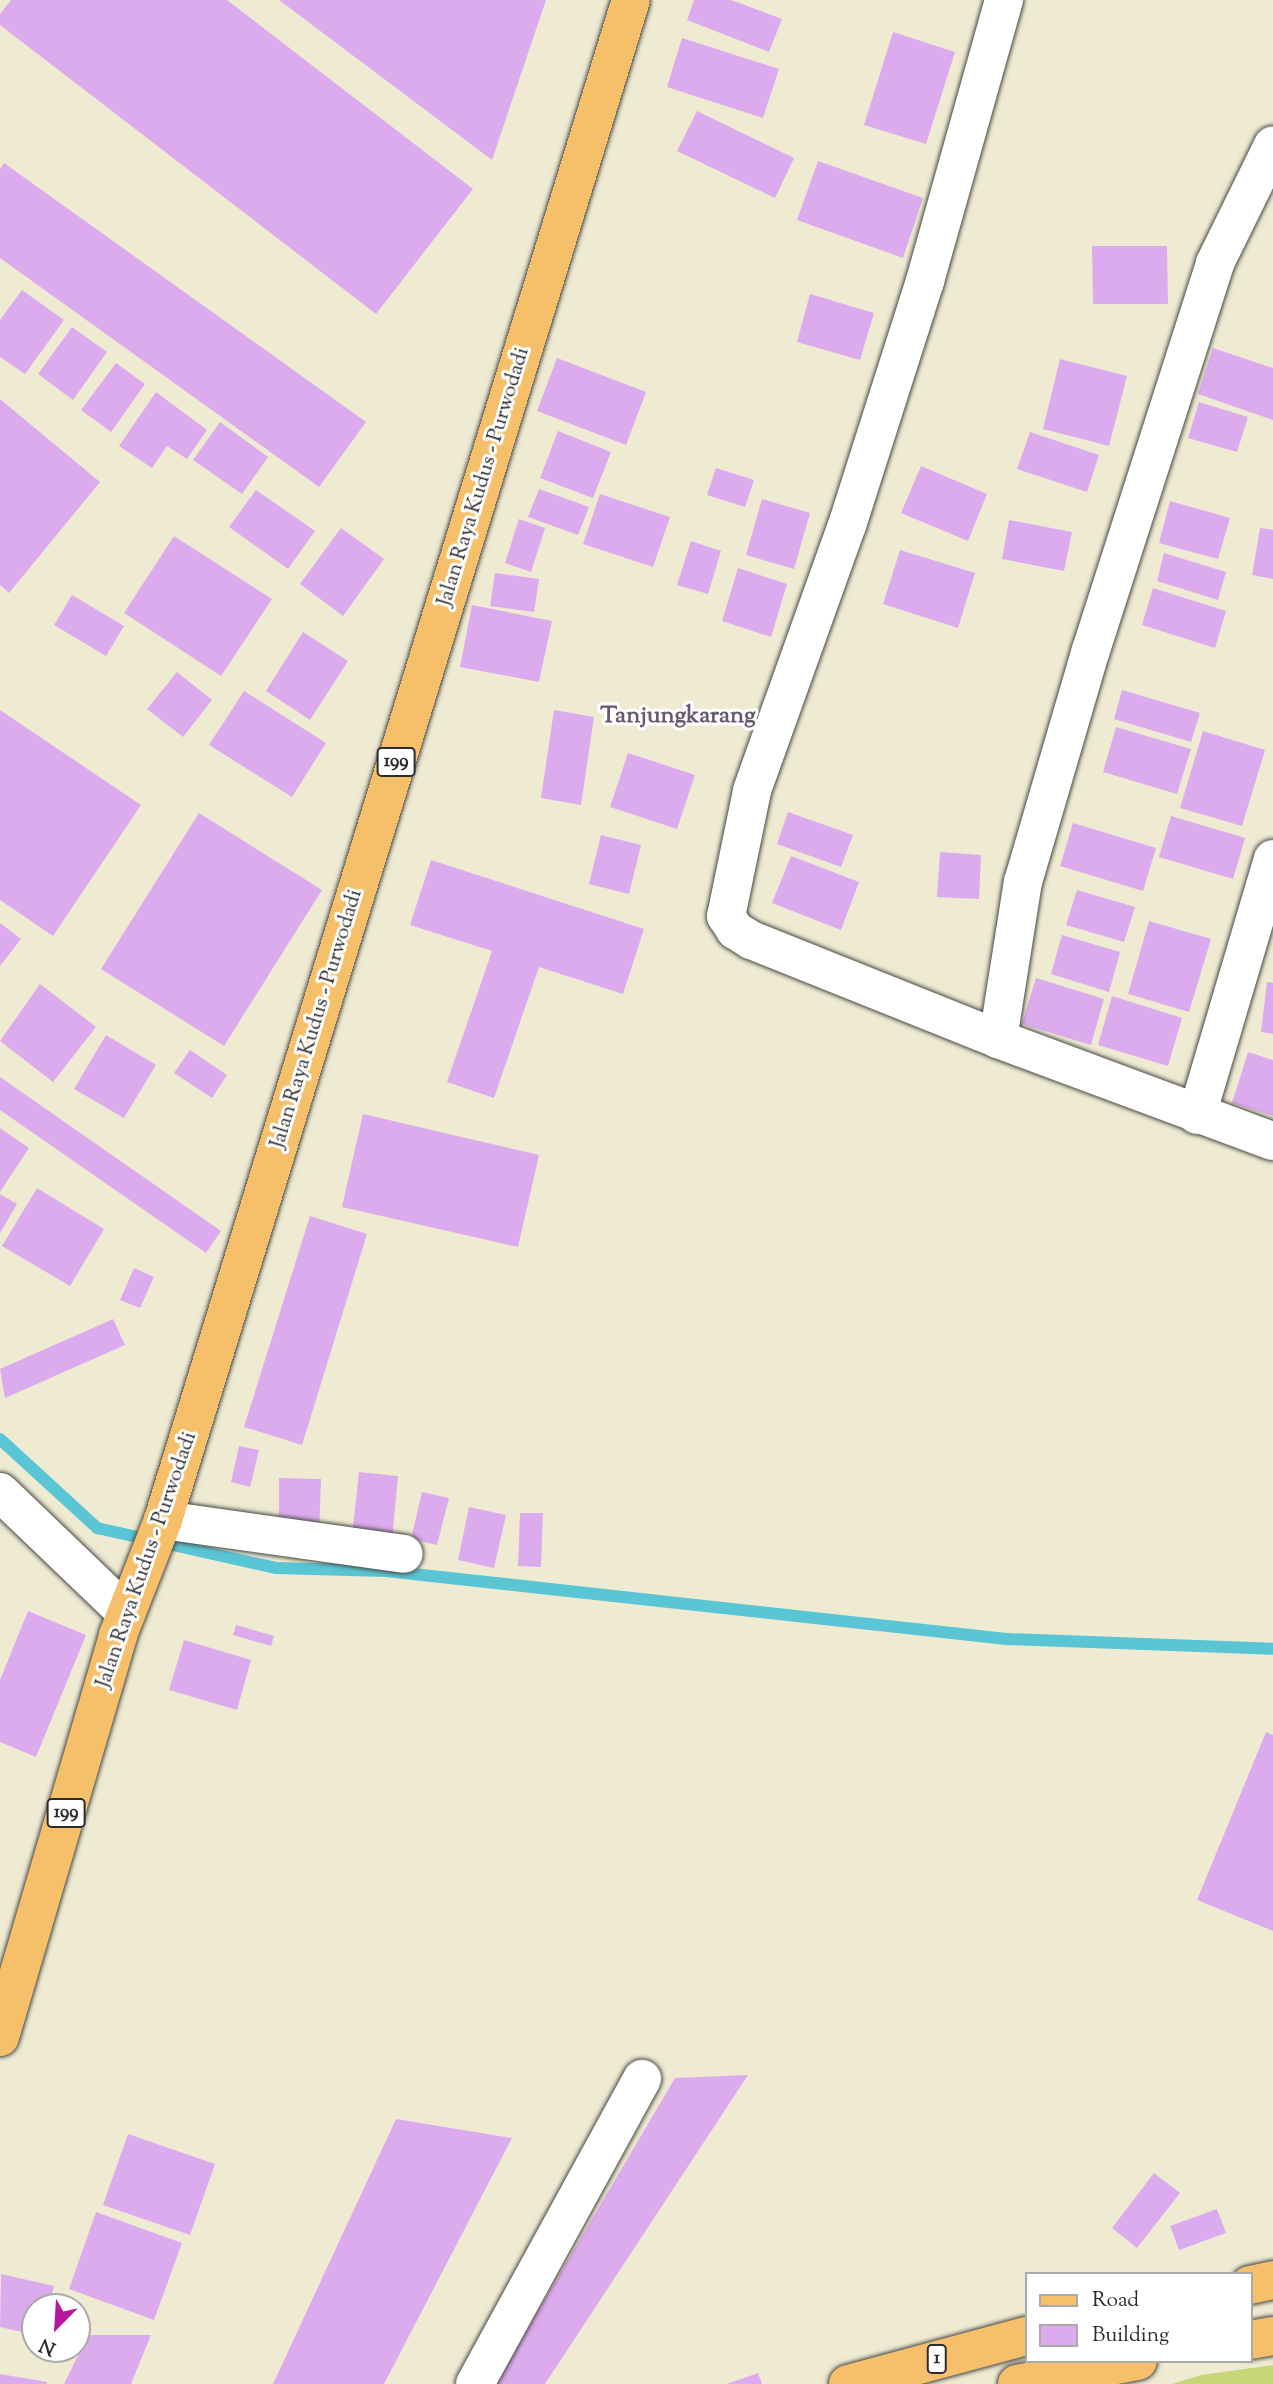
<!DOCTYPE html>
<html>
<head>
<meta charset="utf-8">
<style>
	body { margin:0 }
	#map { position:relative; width:1273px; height:2384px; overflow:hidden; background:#efebd3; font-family:"Sorts Mill Goudy",serif }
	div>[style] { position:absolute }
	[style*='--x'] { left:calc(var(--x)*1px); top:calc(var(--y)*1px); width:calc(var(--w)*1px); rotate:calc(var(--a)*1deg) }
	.green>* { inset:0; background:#c5d577 }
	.stream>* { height:12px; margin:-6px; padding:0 6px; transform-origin:6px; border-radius:6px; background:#5ac5d4 }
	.building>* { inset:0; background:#dcabed }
	.roads { filter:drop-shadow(0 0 2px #484844) drop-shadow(0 0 2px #484844) }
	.street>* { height:38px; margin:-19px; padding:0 19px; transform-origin:19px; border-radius:19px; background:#fff }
	.primary>* { height:38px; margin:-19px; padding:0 19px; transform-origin:19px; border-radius:19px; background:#f6c06b }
	.highway>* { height:38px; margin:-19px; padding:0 19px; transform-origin:19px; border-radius:19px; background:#f6c06b }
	span { translate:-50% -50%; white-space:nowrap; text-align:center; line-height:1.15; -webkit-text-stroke:6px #fff; paint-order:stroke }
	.shield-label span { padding:2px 5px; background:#fff; border:2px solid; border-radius:5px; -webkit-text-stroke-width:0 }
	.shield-label { font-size:19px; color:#2b2b2b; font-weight:700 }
	.street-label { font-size:21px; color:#2b2b2b }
	.quarter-label { font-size:24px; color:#69586f; font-weight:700 }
	.legend { position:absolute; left:1025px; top:2272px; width:228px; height:91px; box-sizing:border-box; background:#fff; border:2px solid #aaa; margin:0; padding:9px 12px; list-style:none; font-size:21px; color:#2b2b2b }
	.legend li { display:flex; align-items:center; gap:14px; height:35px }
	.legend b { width:35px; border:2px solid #aaa }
	.north { position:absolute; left:21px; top:2293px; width:70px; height:70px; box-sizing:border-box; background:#fff; border:2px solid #aaa; border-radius:50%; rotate:204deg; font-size:19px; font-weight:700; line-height:28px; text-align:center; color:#2b2b2b }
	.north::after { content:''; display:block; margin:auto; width:24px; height:32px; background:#b5179e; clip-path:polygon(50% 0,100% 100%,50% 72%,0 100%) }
</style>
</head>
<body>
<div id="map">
	<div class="green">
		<i style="clip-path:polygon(1273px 2365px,1273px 2384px,1172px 2384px,1201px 2375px)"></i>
	</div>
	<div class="stream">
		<i style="--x:0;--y:1439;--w:132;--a:42.5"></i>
		<i style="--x:97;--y:1528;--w:183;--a:12.6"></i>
		<i style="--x:276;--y:1568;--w:110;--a:1.6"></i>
		<i style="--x:386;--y:1571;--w:624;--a:6.26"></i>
		<i style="--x:1006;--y:1639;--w:267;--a:2.1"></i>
	</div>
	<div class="building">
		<i style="clip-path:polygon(11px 0,227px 0,473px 189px,376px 314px,0 25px,0 14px)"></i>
		<i style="clip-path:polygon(279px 0,546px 0,492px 160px)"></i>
		<i style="clip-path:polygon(694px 0,731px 0,782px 19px,769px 52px,687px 20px)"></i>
		<i style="clip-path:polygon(893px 32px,955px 52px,926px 144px,864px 125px)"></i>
		<i style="clip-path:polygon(682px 38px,779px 69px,763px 118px,667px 87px)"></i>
		<i style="clip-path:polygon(697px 111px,794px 158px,775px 198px,677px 151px)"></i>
		<i style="clip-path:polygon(818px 161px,923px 198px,903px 258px,797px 220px)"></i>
		<i style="clip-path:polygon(4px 163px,366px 422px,319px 487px,0 258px,0 169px)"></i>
		<i style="clip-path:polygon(1092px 246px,1167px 246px,1168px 304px,1093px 304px)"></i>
		<i style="clip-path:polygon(22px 290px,64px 320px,25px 374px,0 357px,0 320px)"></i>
		<i style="clip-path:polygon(810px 294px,874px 313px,860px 360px,797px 342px)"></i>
		<i style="clip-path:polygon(72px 327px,107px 352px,73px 400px,38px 374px)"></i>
		<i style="clip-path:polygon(1213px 348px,1273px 368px,1273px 420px,1198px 394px)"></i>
		<i style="clip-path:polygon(557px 358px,646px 392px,626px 445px,537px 411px)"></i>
		<i style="clip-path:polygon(1060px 359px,1127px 376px,1109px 446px,1043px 429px)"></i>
		<i style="clip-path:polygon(116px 363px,145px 384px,111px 432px,81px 410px)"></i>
		<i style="clip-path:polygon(156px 392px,207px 430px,187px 459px,167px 446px,152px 468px,119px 446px)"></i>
		<i style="clip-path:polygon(0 399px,100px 482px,9px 593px,0 585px)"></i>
		<i style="clip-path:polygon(1199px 402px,1248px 417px,1237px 452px,1188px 438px)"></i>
		<i style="clip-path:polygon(220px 422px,268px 457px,242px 494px,193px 460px)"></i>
		<i style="clip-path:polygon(558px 431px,611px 452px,593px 498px,540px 478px)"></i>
		<i style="clip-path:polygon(1030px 432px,1099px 455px,1087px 492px,1017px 469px)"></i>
		<i style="clip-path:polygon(921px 466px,987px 494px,968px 541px,901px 513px)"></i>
		<i style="clip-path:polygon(716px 468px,754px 480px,745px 507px,707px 495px)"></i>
		<i style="clip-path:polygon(539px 489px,589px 507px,578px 535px,528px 517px)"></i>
		<i style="clip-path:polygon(256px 490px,315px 531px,288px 569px,229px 527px)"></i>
		<i style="clip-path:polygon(600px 494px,670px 517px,653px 567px,583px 544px)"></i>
		<i style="clip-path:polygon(762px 499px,810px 513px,794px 569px,746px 555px)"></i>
		<i style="clip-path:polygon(1170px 501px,1230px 518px,1218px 559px,1159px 543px)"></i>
		<i style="clip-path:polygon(519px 519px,545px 528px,531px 572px,505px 563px)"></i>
		<i style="clip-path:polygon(1009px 520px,1072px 532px,1064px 571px,1002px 559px)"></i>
		<i style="clip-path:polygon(341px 528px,384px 559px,343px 616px,300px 584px)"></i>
		<i style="clip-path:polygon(1260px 528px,1273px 530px,1273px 579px,1252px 575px)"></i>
		<i style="clip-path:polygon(174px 536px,272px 599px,221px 676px,124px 613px)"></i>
		<i style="clip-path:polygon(691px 541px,721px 551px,708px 594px,677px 585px)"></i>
		<i style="clip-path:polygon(900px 550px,975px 573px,958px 628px,883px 604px)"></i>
		<i style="clip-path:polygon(1164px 553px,1226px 572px,1218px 600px,1157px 581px)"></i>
		<i style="clip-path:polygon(738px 568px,787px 584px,771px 637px,722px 621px)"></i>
		<i style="clip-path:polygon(495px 573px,539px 579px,534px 612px,490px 606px)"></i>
		<i style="clip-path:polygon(1153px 588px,1226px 611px,1215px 648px,1142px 625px)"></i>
		<i style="clip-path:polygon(72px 595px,124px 626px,106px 656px,54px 625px)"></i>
		<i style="clip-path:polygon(472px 605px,552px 621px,539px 682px,460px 667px)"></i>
		<i style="clip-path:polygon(303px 632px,348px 661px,310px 720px,266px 691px)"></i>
		<i style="clip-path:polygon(177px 672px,212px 700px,183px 737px,147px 709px)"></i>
		<i style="clip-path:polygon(1122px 690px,1200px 713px,1191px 742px,1114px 719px)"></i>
		<i style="clip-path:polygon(244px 691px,326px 743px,292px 797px,209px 745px)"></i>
		<i style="clip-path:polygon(0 710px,141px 805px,53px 936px,0 900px)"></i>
		<i style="clip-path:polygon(554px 710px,594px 717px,581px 805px,541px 798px)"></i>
		<i style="clip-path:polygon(1116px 727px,1191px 749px,1177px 794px,1103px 772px)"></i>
		<i style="clip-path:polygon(1203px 731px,1265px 750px,1242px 826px,1180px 808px)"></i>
		<i style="clip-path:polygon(628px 753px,695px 775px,677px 829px,610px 807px)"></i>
		<i style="clip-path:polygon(788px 812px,853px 835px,841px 867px,777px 844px)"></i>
		<i style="clip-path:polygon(199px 813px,322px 890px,224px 1046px,101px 969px)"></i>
		<i style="clip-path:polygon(1171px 816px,1245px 838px,1233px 879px,1159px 857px)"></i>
		<i style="clip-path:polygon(1073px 823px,1156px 848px,1143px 891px,1060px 866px)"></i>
		<i style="clip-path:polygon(601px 835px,641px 845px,629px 894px,589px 884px)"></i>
		<i style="clip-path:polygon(940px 852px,981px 855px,979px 899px,937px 897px)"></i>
		<i style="clip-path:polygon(791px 856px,859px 882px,841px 930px,772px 903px)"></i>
		<i style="clip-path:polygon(431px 860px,644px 929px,623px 994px,539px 967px,494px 1098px,447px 1082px,492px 951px,410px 925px)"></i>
		<i style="clip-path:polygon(1077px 890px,1135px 907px,1124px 942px,1066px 925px)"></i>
		<i style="clip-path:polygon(1149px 921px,1211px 939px,1189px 1012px,1128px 994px)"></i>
		<i style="clip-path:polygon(0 923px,21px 939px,0 966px)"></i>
		<i style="clip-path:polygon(1062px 935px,1120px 952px,1109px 992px,1051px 974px)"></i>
		<i style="clip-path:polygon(1036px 978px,1104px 999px,1091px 1045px,1022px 1024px)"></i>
		<i style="clip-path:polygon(1267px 982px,1273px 983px,1273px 1034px,1261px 1032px)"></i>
		<i style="clip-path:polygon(40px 984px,96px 1027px,53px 1082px,0 1041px)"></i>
		<i style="clip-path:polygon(1112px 996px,1182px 1018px,1168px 1066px,1098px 1045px)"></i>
		<i style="clip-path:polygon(106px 1035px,156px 1065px,124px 1118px,74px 1089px)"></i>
		<i style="clip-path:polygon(190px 1050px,227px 1075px,212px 1098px,174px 1073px)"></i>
		<i style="clip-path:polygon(1248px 1052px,1273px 1060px,1273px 1116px,1232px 1103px)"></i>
		<i style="clip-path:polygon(0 1077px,221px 1231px,206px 1253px,0 1110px)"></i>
		<i style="clip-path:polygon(363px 1114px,539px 1155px,518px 1247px,342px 1207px)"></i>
		<i style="clip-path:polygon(0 1128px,29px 1148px,0 1192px)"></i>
		<i style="clip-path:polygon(37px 1188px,104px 1229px,70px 1286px,2px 1246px)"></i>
		<i style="clip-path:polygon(0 1194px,17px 1204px,0 1233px)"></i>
		<i style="clip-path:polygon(310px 1216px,367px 1234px,302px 1445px,244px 1427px)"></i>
		<i style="clip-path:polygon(134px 1268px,154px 1277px,140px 1308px,120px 1300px)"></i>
		<i style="clip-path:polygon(113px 1319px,125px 1345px,5px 1398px,0 1369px)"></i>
		<i style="clip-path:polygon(239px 1446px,259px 1450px,250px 1487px,231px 1482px)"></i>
		<i style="clip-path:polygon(359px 1472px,398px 1476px,392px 1540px,352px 1536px)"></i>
		<i style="clip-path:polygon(279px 1478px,321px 1479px,319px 1536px,279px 1535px)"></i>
		<i style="clip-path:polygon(422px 1492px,449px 1498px,437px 1545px,411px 1539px)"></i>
		<i style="clip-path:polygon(469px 1507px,506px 1515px,494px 1568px,458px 1560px)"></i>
		<i style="clip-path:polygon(520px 1513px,543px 1513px,541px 1567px,518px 1566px)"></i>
		<i style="clip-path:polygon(28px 1611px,86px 1635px,36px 1757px,0 1742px,0 1680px)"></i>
		<i style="clip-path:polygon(236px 1625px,274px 1636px,271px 1646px,233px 1635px)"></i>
		<i style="clip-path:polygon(184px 1640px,251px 1660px,237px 1710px,169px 1690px)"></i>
		<i style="clip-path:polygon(1266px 1732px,1273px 1735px,1273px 1931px,1197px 1900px)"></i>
		<i style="clip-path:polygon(748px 2075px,545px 2384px,495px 2384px,675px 2078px)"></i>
		<i style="clip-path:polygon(396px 2119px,512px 2138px,384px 2384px,273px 2384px)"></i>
		<i style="clip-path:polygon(128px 2134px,215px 2164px,190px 2235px,103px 2205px)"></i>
		<i style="clip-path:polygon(1154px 2173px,1180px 2193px,1137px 2248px,1112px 2228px)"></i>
		<i style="clip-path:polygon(1217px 2209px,1226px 2233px,1179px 2250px,1170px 2226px)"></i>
		<i style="clip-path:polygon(96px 2212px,182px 2243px,154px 2320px,69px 2289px)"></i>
		<i style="clip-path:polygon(1px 2274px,54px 2286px,49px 2307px,35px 2307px,35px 2335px,0 2327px)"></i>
		<i style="clip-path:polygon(88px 2335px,151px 2335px,131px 2384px,64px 2384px)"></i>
		<i style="clip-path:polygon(758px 2373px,762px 2384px,727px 2384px)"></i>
		<i style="clip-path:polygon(0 2374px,47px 2382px,47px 2384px,0 2384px)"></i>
	</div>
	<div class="roads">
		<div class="street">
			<i style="--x:1004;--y:0;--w:292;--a:105.7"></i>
			<i style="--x:925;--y:281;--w:256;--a:107.7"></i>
			<i style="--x:847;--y:525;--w:282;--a:109.7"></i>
			<i style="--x:752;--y:791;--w:128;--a:101.7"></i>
			<i style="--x:726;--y:916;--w:17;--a:57"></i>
			<i style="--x:735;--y:930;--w:19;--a:32"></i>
			<i style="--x:751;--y:940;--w:266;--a:21.8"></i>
			<i style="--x:998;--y:1039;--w:293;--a:20.4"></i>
			<i style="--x:998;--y:1039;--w:159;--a:-81"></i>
			<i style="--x:1023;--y:882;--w:242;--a:-73.7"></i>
			<i style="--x:1091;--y:650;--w:406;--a:-72.2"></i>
			<i style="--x:1215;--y:263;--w:131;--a:-63.8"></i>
			<i style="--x:1197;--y:1115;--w:267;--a:-73.5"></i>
			<i style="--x:0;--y:1492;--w:175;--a:43.8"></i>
			<i style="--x:163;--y:1520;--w:243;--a:8"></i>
			<i style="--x:475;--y:2384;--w:348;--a:-61.3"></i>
		</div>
		<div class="primary">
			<i style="--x:0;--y:2037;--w:419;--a:-73.6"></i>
			<i style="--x:118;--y:1635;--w:123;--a:-68.6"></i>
			<i style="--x:163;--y:1520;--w:1590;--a:-72.89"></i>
		</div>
		<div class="highway">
			<i style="--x:1250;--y:2285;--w:24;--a:-12"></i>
			<i style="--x:1250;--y:2340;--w:23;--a:-10"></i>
			<i style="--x:848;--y:2384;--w:184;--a:-15.1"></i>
			<i style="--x:1017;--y:2384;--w:123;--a:-10.8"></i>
		</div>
	</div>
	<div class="shield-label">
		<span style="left:396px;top:762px">199</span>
		<span style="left:66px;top:1813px">199</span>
		<span style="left:937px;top:2359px">1</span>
	</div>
	<div class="street-label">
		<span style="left:484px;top:477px;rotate:-73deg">Jalan Raya Kudus - Purwodadi</span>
		<span style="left:317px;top:1019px;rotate:-73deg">Jalan Raya Kudus - Purwodadi</span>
		<span style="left:147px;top:1560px;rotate:-71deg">Jalan Raya Kudus - Purwodadi</span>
	</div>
	<div class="quarter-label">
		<span style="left:678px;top:717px">Tanjungkarang</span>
	</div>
	<ul class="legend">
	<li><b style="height:9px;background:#f6c06b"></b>Road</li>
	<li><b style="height:19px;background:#dcabed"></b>Building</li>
	</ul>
	<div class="north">N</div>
</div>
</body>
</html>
